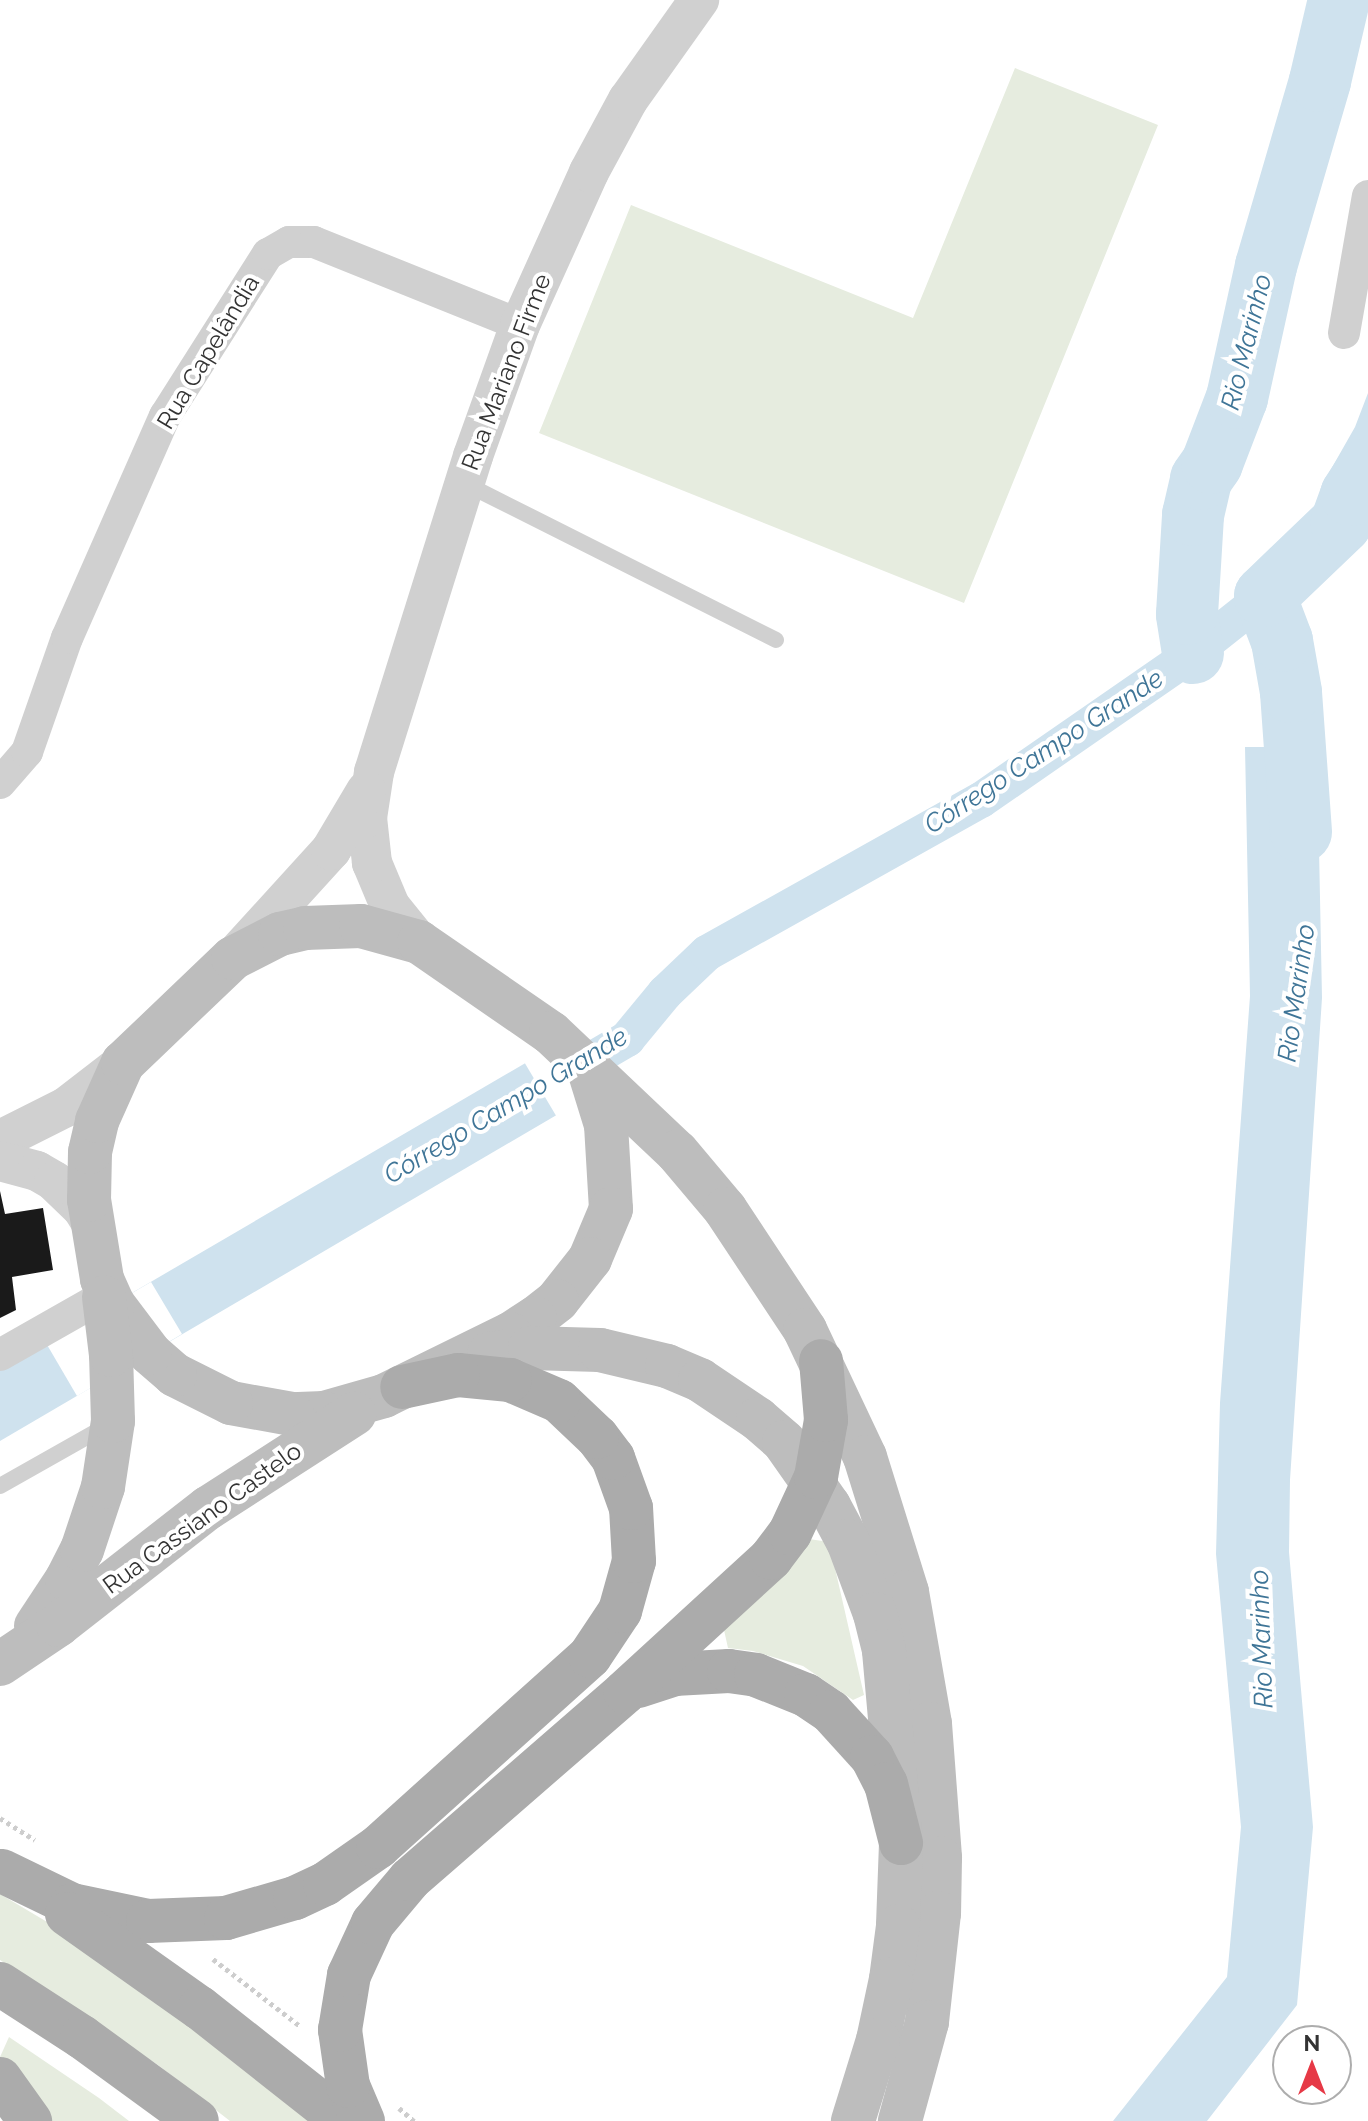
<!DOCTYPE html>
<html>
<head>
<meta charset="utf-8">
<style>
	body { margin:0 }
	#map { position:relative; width:1368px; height:2121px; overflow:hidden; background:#fff; font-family:Raleway,sans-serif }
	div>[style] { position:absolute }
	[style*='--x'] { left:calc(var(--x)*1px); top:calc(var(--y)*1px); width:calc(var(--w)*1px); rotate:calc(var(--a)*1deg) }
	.green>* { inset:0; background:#e6ecdf }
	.water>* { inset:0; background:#cfe2ee }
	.pier>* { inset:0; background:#fff }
	.canal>* { height:36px; margin:-18px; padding:0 18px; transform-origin:18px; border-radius:18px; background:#cfe2ee }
	.river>* { height:62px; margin:-31px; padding:0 31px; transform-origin:31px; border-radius:31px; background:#cfe2ee }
	.building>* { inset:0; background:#1a1a1a }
	.path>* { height:5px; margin-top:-2.5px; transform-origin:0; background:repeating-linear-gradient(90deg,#cdcdcd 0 4px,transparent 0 8px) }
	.service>* { height:16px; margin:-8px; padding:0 8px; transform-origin:8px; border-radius:8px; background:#d0d0d0 }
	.minor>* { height:32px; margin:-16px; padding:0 16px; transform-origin:16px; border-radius:16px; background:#d0d0d0 }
	.tertiary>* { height:40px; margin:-20px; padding:0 20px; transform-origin:20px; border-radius:20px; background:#d0d0d0 }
	.secondary>* { height:44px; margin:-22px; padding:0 22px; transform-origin:22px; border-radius:22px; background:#bdbdbd }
	.primary>* { height:44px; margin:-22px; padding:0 22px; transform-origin:22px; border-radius:22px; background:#ababab }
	span { translate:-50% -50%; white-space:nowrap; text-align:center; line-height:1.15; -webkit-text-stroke:8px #fff; paint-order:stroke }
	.street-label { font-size:24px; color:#333 }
	.water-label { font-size:26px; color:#3f7597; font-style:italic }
	.north { position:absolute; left:1272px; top:2025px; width:80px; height:80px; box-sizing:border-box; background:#fff; border:2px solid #adadad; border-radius:50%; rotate:0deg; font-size:22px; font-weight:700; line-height:32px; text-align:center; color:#333 }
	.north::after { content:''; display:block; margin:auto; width:28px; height:36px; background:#e63946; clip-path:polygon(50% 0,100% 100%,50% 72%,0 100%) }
</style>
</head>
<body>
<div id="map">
	<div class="green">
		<i style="clip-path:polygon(1015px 68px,1158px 125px,964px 603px,539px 433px,631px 205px,913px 318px)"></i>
		<i style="clip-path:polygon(809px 1539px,829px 1542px,864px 1695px,853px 1700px,803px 1666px,753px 1651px,728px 1648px,724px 1630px)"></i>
		<i style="clip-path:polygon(0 1894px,59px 1929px,319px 2121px,230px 2121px,158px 2065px,0 1960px)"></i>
		<i style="clip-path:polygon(9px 2037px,99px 2098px,129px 2121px,52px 2121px,0 2057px)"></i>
	</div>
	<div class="water">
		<i style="clip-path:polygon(1368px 393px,1368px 506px,1326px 478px,1355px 427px)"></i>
		<i style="clip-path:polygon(1245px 747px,1317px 747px,1322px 998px,1290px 1480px,1289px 1552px,1313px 1827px,1297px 2005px,1207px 2121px,1113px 2121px,1227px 1977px,1241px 1827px,1216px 1554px,1220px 1403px,1250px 996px)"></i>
		<i style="clip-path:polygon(611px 1013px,642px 1065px,0 1441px,0 1370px)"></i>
	</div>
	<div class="pier">
		<i style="clip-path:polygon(609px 1009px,614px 1010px,646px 1067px,558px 1119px,523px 1060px)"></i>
		<i style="clip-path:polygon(151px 1282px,182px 1334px,77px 1396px,46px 1343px)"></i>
	</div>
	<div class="canal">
		<i style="--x:586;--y:1063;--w:48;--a:-30.3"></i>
		<i style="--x:627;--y:1039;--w:60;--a:-50.4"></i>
		<i style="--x:665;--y:993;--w:58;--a:-43.6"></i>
		<i style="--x:707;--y:953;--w:314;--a:-29.2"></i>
		<i style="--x:981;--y:800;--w:258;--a:-34.7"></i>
		<i style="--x:1193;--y:653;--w:92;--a:-38.4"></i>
	</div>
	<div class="river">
		<i style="--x:1193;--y:653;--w:39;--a:-99"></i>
		<i style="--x:1187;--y:614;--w:99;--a:-86.5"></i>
		<i style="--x:1193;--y:515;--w:37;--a:-77"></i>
		<i style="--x:1201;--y:479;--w:19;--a:-55"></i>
		<i style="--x:1212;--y:463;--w:70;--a:-69"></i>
		<i style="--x:1237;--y:398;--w:135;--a:-77.6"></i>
		<i style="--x:1266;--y:266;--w:193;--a:-73.7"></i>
		<i style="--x:1320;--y:81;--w:83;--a:-76.8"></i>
		<i style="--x:1301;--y:832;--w:140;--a:-94.1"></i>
		<i style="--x:1291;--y:692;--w:52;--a:-100"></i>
		<i style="--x:1282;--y:641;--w:48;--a:-110.7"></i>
		<i style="--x:1265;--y:596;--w:105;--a:-43.8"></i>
		<i style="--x:1341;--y:523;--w:30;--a:-70"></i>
		<i style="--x:1351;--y:495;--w:31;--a:-57"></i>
	</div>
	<div class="building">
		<i style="clip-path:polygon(0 1191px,5px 1214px,43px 1208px,53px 1270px,12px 1277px,16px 1310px,0 1318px)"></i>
	</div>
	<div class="path">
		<i style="--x:0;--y:1818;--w:41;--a:32.2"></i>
		<i style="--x:213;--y:1959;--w:110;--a:37.6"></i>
		<i style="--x:399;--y:2108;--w:20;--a:41"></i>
	</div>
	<div class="service">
		<i style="--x:466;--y:484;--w:347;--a:26.7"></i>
		<i style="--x:0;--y:1486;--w:122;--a:-29.5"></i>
	</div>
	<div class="minor">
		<i style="--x:1344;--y:333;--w:139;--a:-80.1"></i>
		<i style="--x:0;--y:783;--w:41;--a:-48.9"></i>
		<i style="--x:27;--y:752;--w:121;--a:-70.7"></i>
		<i style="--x:67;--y:638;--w:243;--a:-66.2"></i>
		<i style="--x:165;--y:416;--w:192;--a:-57.6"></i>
		<i style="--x:268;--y:254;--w:24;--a:-30"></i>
		<i style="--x:289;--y:242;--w:25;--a:0"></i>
		<i style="--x:314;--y:242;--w:222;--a:21.9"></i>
		<i style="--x:0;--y:1355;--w:120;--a:-29.6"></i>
	</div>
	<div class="tertiary">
		<i style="--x:419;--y:942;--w:46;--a:-128.9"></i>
		<i style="--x:390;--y:906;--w:47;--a:-112.7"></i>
		<i style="--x:372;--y:863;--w:45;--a:-96.3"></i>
		<i style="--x:367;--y:818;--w:47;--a:-81.3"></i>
		<i style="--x:374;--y:772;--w:331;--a:-72.6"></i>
		<i style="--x:473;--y:456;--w:139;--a:-70.3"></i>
		<i style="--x:520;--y:325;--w:168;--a:-65.7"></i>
		<i style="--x:589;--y:172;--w:82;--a:-61.6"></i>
		<i style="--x:628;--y:100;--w:123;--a:-54.6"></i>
		<i style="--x:240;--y:950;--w:135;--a:-47.7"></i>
		<i style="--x:331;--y:850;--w:69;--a:-59.3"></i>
		<i style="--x:0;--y:1140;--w:74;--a:-26.6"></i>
		<i style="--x:66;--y:1107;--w:72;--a:-37.7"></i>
		<i style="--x:0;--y:1161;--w:38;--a:15"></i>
		<i style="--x:37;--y:1171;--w:20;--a:30"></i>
		<i style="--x:54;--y:1181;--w:39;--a:44"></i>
		<i style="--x:82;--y:1208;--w:19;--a:58"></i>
	</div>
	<div class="secondary">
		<i style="--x:589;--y:1070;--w:58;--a:72.8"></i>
		<i style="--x:606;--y:1125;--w:84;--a:86.6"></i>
		<i style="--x:611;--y:1209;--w:54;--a:112.8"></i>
		<i style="--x:590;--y:1259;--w:53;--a:128.2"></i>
		<i style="--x:557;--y:1301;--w:28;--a:142"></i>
		<i style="--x:535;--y:1318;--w:30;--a:147"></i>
		<i style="--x:510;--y:1334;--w:140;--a:153.8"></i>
		<i style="--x:384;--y:1396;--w:62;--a:164.2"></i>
		<i style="--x:324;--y:1413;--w:32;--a:178"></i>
		<i style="--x:292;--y:1414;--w:62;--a:-169.8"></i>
		<i style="--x:231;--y:1403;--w:63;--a:-153.4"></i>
		<i style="--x:175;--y:1375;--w:33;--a:-139"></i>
		<i style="--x:150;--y:1353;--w:61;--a:-127.1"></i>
		<i style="--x:113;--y:1304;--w:27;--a:-114"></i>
		<i style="--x:102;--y:1279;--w:80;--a:-99.3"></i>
		<i style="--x:89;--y:1200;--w:48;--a:-88.8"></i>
		<i style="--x:90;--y:1152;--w:32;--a:-77"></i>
		<i style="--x:97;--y:1121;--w:64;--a:-65.9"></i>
		<i style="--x:123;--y:1063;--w:152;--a:-43.7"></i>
		<i style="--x:233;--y:958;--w:53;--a:-27.1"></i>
		<i style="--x:280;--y:934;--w:26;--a:-13"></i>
		<i style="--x:305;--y:928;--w:56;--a:-2"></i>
		<i style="--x:361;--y:926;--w:60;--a:15.4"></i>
		<i style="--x:419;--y:942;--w:160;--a:34.6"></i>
		<i style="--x:551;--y:1033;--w:173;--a:43.4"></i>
		<i style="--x:677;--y:1152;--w:75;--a:49.9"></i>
		<i style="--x:725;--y:1209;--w:145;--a:56.5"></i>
		<i style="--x:805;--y:1330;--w:140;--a:64.7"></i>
		<i style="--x:865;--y:1457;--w:141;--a:72.7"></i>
		<i style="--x:907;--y:1592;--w:134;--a:80.1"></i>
		<i style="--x:930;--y:1724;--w:134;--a:85.7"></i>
		<i style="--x:940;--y:1858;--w:55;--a:91"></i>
		<i style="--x:939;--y:1913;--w:110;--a:96.3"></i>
		<i style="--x:927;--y:2022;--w:103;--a:105.3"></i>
		<i style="--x:489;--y:1354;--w:41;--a:-8.3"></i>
		<i style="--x:530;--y:1348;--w:70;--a:1.6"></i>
		<i style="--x:600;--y:1350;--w:69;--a:13.4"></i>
		<i style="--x:667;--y:1366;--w:36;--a:23"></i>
		<i style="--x:700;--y:1380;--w:70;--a:33.9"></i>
		<i style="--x:758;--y:1419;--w:35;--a:41"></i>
		<i style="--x:784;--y:1442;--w:78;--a:54.9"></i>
		<i style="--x:829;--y:1506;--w:40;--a:62"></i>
		<i style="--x:848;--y:1541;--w:78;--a:69.7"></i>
		<i style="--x:875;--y:1614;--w:38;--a:76"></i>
		<i style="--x:884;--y:1651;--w:193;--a:84.9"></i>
		<i style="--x:901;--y:1843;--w:83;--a:92.1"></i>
		<i style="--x:898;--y:1926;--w:53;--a:97.5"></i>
		<i style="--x:891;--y:1979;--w:62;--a:102"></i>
		<i style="--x:878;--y:2040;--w:85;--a:107.2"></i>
		<i style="--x:36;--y:1626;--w:56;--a:-56.6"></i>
		<i style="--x:67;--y:1579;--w:33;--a:-63"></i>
		<i style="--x:82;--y:1550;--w:66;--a:-71.6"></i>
		<i style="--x:103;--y:1487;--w:67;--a:-81.4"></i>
		<i style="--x:113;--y:1421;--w:66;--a:-91.7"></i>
		<i style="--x:111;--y:1355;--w:58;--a:-96.9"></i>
		<i style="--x:0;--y:1664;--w:70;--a:-33.9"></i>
		<i style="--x:58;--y:1625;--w:190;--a:-38"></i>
		<i style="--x:208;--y:1508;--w:174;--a:-32.8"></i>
	</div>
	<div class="primary">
		<i style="--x:638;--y:1686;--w:38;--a:-18"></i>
		<i style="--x:674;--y:1674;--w:55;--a:-3.1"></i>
		<i style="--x:729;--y:1671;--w:27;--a:8"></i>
		<i style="--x:756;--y:1675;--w:54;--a:21.8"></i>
		<i style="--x:806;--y:1695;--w:30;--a:34"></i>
		<i style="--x:831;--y:1712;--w:61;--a:47.7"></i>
		<i style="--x:872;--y:1757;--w:30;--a:63"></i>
		<i style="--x:886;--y:1784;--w:61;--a:75.7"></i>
		<i style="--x:2;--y:1871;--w:78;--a:25.9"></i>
		<i style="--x:72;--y:1905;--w:78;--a:11.9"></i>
		<i style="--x:148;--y:1921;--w:78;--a:-2.2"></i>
		<i style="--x:226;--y:1918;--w:72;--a:-16.2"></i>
		<i style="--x:295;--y:1898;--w:33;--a:-25"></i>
		<i style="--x:325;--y:1884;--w:65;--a:-34.9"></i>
		<i style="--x:378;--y:1847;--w:285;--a:-42"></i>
		<i style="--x:590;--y:1656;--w:54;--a:-56.3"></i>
		<i style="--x:620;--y:1611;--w:52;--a:-74.4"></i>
		<i style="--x:634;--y:1561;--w:53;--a:-93.2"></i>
		<i style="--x:631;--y:1508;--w:53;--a:-109.8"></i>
		<i style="--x:613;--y:1458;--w:26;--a:-127"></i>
		<i style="--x:597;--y:1437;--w:52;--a:-136.5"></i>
		<i style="--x:559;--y:1401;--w:53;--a:-156.8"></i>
		<i style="--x:510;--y:1380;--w:52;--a:-174.5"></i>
		<i style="--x:458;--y:1375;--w:57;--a:167.9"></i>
		<i style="--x:67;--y:1914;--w:163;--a:35.3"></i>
		<i style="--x:200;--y:2008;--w:182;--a:38.3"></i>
		<i style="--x:0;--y:1984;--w:98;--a:32.9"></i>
		<i style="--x:82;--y:2037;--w:142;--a:36.1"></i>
		<i style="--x:0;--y:2079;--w:52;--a:54.5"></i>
		<i style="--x:363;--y:2121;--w:38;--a:-113"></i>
		<i style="--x:348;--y:2086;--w:57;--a:-98.1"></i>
		<i style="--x:340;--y:2030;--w:56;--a:-80.7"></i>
		<i style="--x:349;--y:1975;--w:57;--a:-65.2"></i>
		<i style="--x:373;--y:1923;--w:57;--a:-49.9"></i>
		<i style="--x:410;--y:1879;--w:285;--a:-41"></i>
		<i style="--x:625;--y:1692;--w:198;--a:-42.5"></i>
		<i style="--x:771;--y:1558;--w:31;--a:-53"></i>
		<i style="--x:790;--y:1533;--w:62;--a:-65.1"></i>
		<i style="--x:816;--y:1477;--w:58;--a:-80"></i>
		<i style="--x:826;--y:1420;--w:59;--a:-94.8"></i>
	</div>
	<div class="street-label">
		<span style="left:208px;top:352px;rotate:-59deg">Rua Capelândia</span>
		<span style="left:506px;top:372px;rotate:-69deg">Rua Mariano Firme</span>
		<span style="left:202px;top:1518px;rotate:-36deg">Rua Cassiano Castelo</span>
	</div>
	<div class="water-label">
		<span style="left:1247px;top:342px;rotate:-76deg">Rio Marinho</span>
		<span style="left:1044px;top:752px;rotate:-33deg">Córrego Campo Grande</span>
		<span style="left:1297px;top:993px;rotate:-82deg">Rio Marinho</span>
		<span style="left:506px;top:1106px;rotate:-31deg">Córrego Campo Grande</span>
		<span style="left:1262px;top:1639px;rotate:-92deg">Rio Marinho</span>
	</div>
	<div class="north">N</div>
</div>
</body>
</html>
